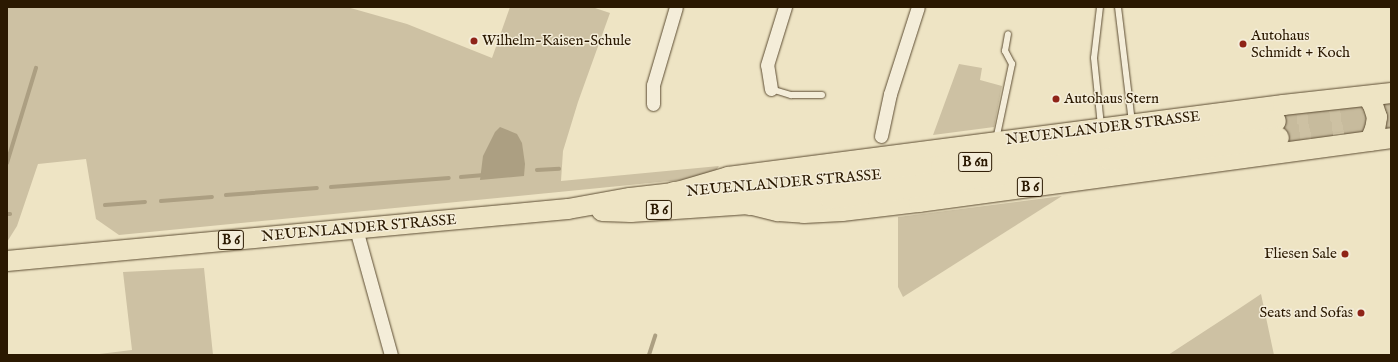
<!DOCTYPE html>
<html>
<head>
<meta charset="utf-8">
<style>
	body { margin:0 }
	#map { position:relative; width:1398px; height:362px; overflow:hidden; background:#eee4c4; font-family:"IM FELL English",serif }
	div>[style] { position:absolute }
	[style*='--x'] { left:calc(var(--x)*1px); top:calc(var(--y)*1px); width:calc(var(--w)*1px); rotate:calc(var(--a)*1deg) }
	.green>* { inset:0; background:#cdc1a3 }
	.water>* { inset:0; background:#ac9f82 }
	.stream>* { height:3.5px; margin:-1.75px; padding:0 1.75px; transform-origin:1.75px; border-radius:1.75px; background:#ac9f82 }
	.highway-tunnel>* { height:22px; margin-top:-11px; transform-origin:0; background:repeating-linear-gradient(90deg,#c7bb9d 0 22px,transparent 0 33px) }
	.roads { filter:drop-shadow(0 0 1px #5c4c32) drop-shadow(0 0 1px #5c4c32) }
	.lane>* { height:6px; margin:-3px; padding:0 3px; transform-origin:3px; border-radius:3px; background:#f4edd9 }
	.street>* { height:13px; margin:-6.5px; padding:0 6.5px; transform-origin:6.5px; border-radius:6.5px; background:#f4edd9 }
	.primary>* { height:20px; margin:-10px; padding:0 10px; transform-origin:10px; border-radius:10px; background:#eee4c4 }
	.highway>* { height:22px; margin:-11px; padding:0 11px; transform-origin:11px; border-radius:11px; background:#eee4c4 }
	.dots>* { width:11px; height:11px; translate:-50% -50%; box-sizing:border-box; border:2px solid #f4edd9; border-radius:50% }
	span { translate:-50% -50%; white-space:nowrap; text-align:center; line-height:1.15; -webkit-text-stroke:3px #f4edd9; paint-order:stroke }
	.shield-label span { padding:1px 3px; background:#f4edd9; border:1px solid; border-radius:3px; -webkit-text-stroke-width:0 }
	.shield-label { font-size:14px; color:#2b1901; font-weight:700 }
	.poi-label { font-size:15px; color:#2b1901 }
	.left { translate:0 -50%; text-align:left }
	.right { translate:-100% -50%; text-align:right }
	.street-label { font-size:15px; color:#2b1901 }
	.frame { position:absolute; inset:0; border:8px solid #2b1901; pointer-events:none }
</style>
</head>
<body>
<div id="map">
	<div class="green">
		<i style="clip-path:polygon(7px 7px,347px 7px,407px 24px,492px 58px,510px 7px,592px 7px,610px 13px,578px 102px,563px 151px,561px 181px,719px 166px,711px 177px,119px 235px,96px 219px,86px 159px,38px 164px,17px 226px,7px 242px)"></i>
		<i style="clip-path:polygon(959px 64px,982px 68px,980px 80px,1002px 86px,994px 127px,933px 135px)"></i>
		<i style="clip-path:polygon(1391px 101px,1391px 127px,1381px 128px,1378px 102px)"></i>
		<i style="clip-path:polygon(1359px 105px,1365px 108px,1369px 114px,1366px 126px,1360px 130px,1318px 136px,1280px 146px,1276px 114px)"></i>
		<i style="clip-path:polygon(1062px 196px,903px 297px,898px 287px,898px 217px)"></i>
		<i style="clip-path:polygon(204px 268px,213px 355px,91px 355px,132px 350px,123px 272px)"></i>
		<i style="clip-path:polygon(1261px 294px,1274px 355px,1168px 355px,1237px 310px)"></i>
	</div>
	<div class="water">
		<i style="clip-path:polygon(500px 127px,517px 134px,522px 143px,525px 164px,524px 176px,480px 180px,483px 156px,495px 132px)"></i>
	</div>
	<div class="stream">
		<i style="--x:7;--y:163;--w:99;--a:-73"></i>
		<i style="--x:537;--y:170;--w:22;--a:-3"></i>
		<i style="--x:461;--y:177;--w:23;--a:-5"></i>
		<i style="--x:331;--y:187;--w:118;--a:-4.4"></i>
		<i style="--x:226;--y:195;--w:91;--a:-4.4"></i>
		<i style="--x:161;--y:201;--w:51;--a:-4.5"></i>
		<i style="--x:105;--y:205;--w:40;--a:-4.3"></i>
		<i style="--x:7;--y:214;--w:3;--a:0"></i>
		<i style="--x:649;--y:355;--w:20;--a:-72"></i>
	</div>
	<div class="highway-tunnel">
		<i style="--x:1275;--y:121;--w:117;--a:-6.4"></i>
		<i style="--x:1278;--y:138;--w:114;--a:-6.6"></i>
	</div>
	<div class="roads">
		<div class="lane">
			<i style="--x:1100;--y:7;--w:51;--a:96.7"></i>
			<i style="--x:1094;--y:58;--w:68;--a:84.1"></i>
			<i style="--x:1118;--y:7;--w:116;--a:83.1"></i>
			<i style="--x:771;--y:89;--w:21;--a:17"></i>
			<i style="--x:791;--y:95;--w:31;--a:0"></i>
			<i style="--x:996;--y:140;--w:78;--a:-78.1"></i>
			<i style="--x:1012;--y:64;--w:15;--a:-118"></i>
			<i style="--x:1005;--y:51;--w:17;--a:-80"></i>
		</div>
		<div class="street">
			<i style="--x:771;--y:89;--w:24;--a:-99"></i>
			<i style="--x:767;--y:65;--w:61;--a:-72.8"></i>
			<i style="--x:653;--y:104;--w:19;--a:-90"></i>
			<i style="--x:653;--y:85;--w:81;--a:-73.6"></i>
			<i style="--x:881;--y:136;--w:43;--a:-77.9"></i>
			<i style="--x:890;--y:94;--w:91;--a:-72.2"></i>
			<i style="--x:356;--y:229;--w:131;--a:74.5"></i>
		</div>
		<div class="primary">
			<i style="--x:1368;--y:97;--w:9;--a:58"></i>
			<i style="--x:1373;--y:105;--w:13;--a:72"></i>
			<i style="--x:1377;--y:117;--w:12;--a:99"></i>
			<i style="--x:1375;--y:129;--w:13;--a:113"></i>
			<i style="--x:602;--y:211;--w:29;--a:2"></i>
			<i style="--x:631;--y:212;--w:118;--a:-3.9"></i>
			<i style="--x:749;--y:204;--w:30;--a:14"></i>
			<i style="--x:778;--y:211;--w:26;--a:4"></i>
			<i style="--x:804;--y:213;--w:38;--a:-3"></i>
			<i style="--x:842;--y:211;--w:78;--a:-6.7"></i>
			<i style="--x:919;--y:202;--w:476;--a:-7.7"></i>
			<i style="--x:7;--y:261;--w:563;--a:-5.3"></i>
			<i style="--x:568;--y:209;--w:63;--a:-10.1"></i>
			<i style="--x:630;--y:198;--w:44;--a:-6.5"></i>
			<i style="--x:674;--y:193;--w:56;--a:-16.5"></i>
			<i style="--x:728;--y:177;--w:560;--a:-7.39"></i>
			<i style="--x:1283;--y:105;--w:109;--a:-6.3"></i>
		</div>
		<div class="highway">
			<i style="--x:674;--y:193;--w:153;--a:-4.9"></i>
			<i style="--x:826;--y:180;--w:117;--a:-6.4"></i>
			<i style="--x:942;--y:167;--w:167;--a:-8.6"></i>
			<i style="--x:1107;--y:142;--w:169;--a:-7.1"></i>
			<i style="--x:749;--y:204;--w:82;--a:-4.2"></i>
			<i style="--x:831;--y:198;--w:281;--a:-8"></i>
			<i style="--x:1109;--y:159;--w:170;--a:-7.1"></i>
		</div>
	</div>
	<div class="dots">
		<i style="left:474px;top:41px;background:#8f2418"></i>
		<i style="left:1243px;top:44px;background:#8f2418"></i>
		<i style="left:1056px;top:99px;background:#8f2418"></i>
		<i style="left:1345px;top:254px;background:#8f2418"></i>
		<i style="left:1361px;top:313px;background:#8f2418"></i>
	</div>
	<div class="shield-label">
		<span style="left:975px;top:162px">B 6n</span>
		<span style="left:1030px;top:187px">B 6</span>
		<span style="left:659px;top:210px">B 6</span>
		<span style="left:231px;top:240px">B 6</span>
	</div>
	<div class="poi-label">
		<span class="left" style="left:1251px;top:44px">Autohaus<br>Schmidt + Koch</span>
		<span class="left" style="left:482px;top:41px">Wilhelm-Kaisen-Schule</span>
		<span class="left" style="left:1064px;top:99px">Autohaus Stern</span>
		<span class="right" style="left:1337px;top:254px">Fliesen Sale</span>
		<span class="right" style="left:1353px;top:313px">Seats and Sofas</span>
	</div>
	<div class="street-label">
		<span style="left:1103px;top:128px;rotate:-7deg">NEUENLANDER STRASSE</span>
		<span style="left:784px;top:183px;rotate:-5deg">NEUENLANDER STRASSE</span>
		<span style="left:359px;top:228px;rotate:-5deg">NEUENLANDER STRASSE</span>
	</div>
	<div class="frame"></div>
</div>
</body>
</html>
